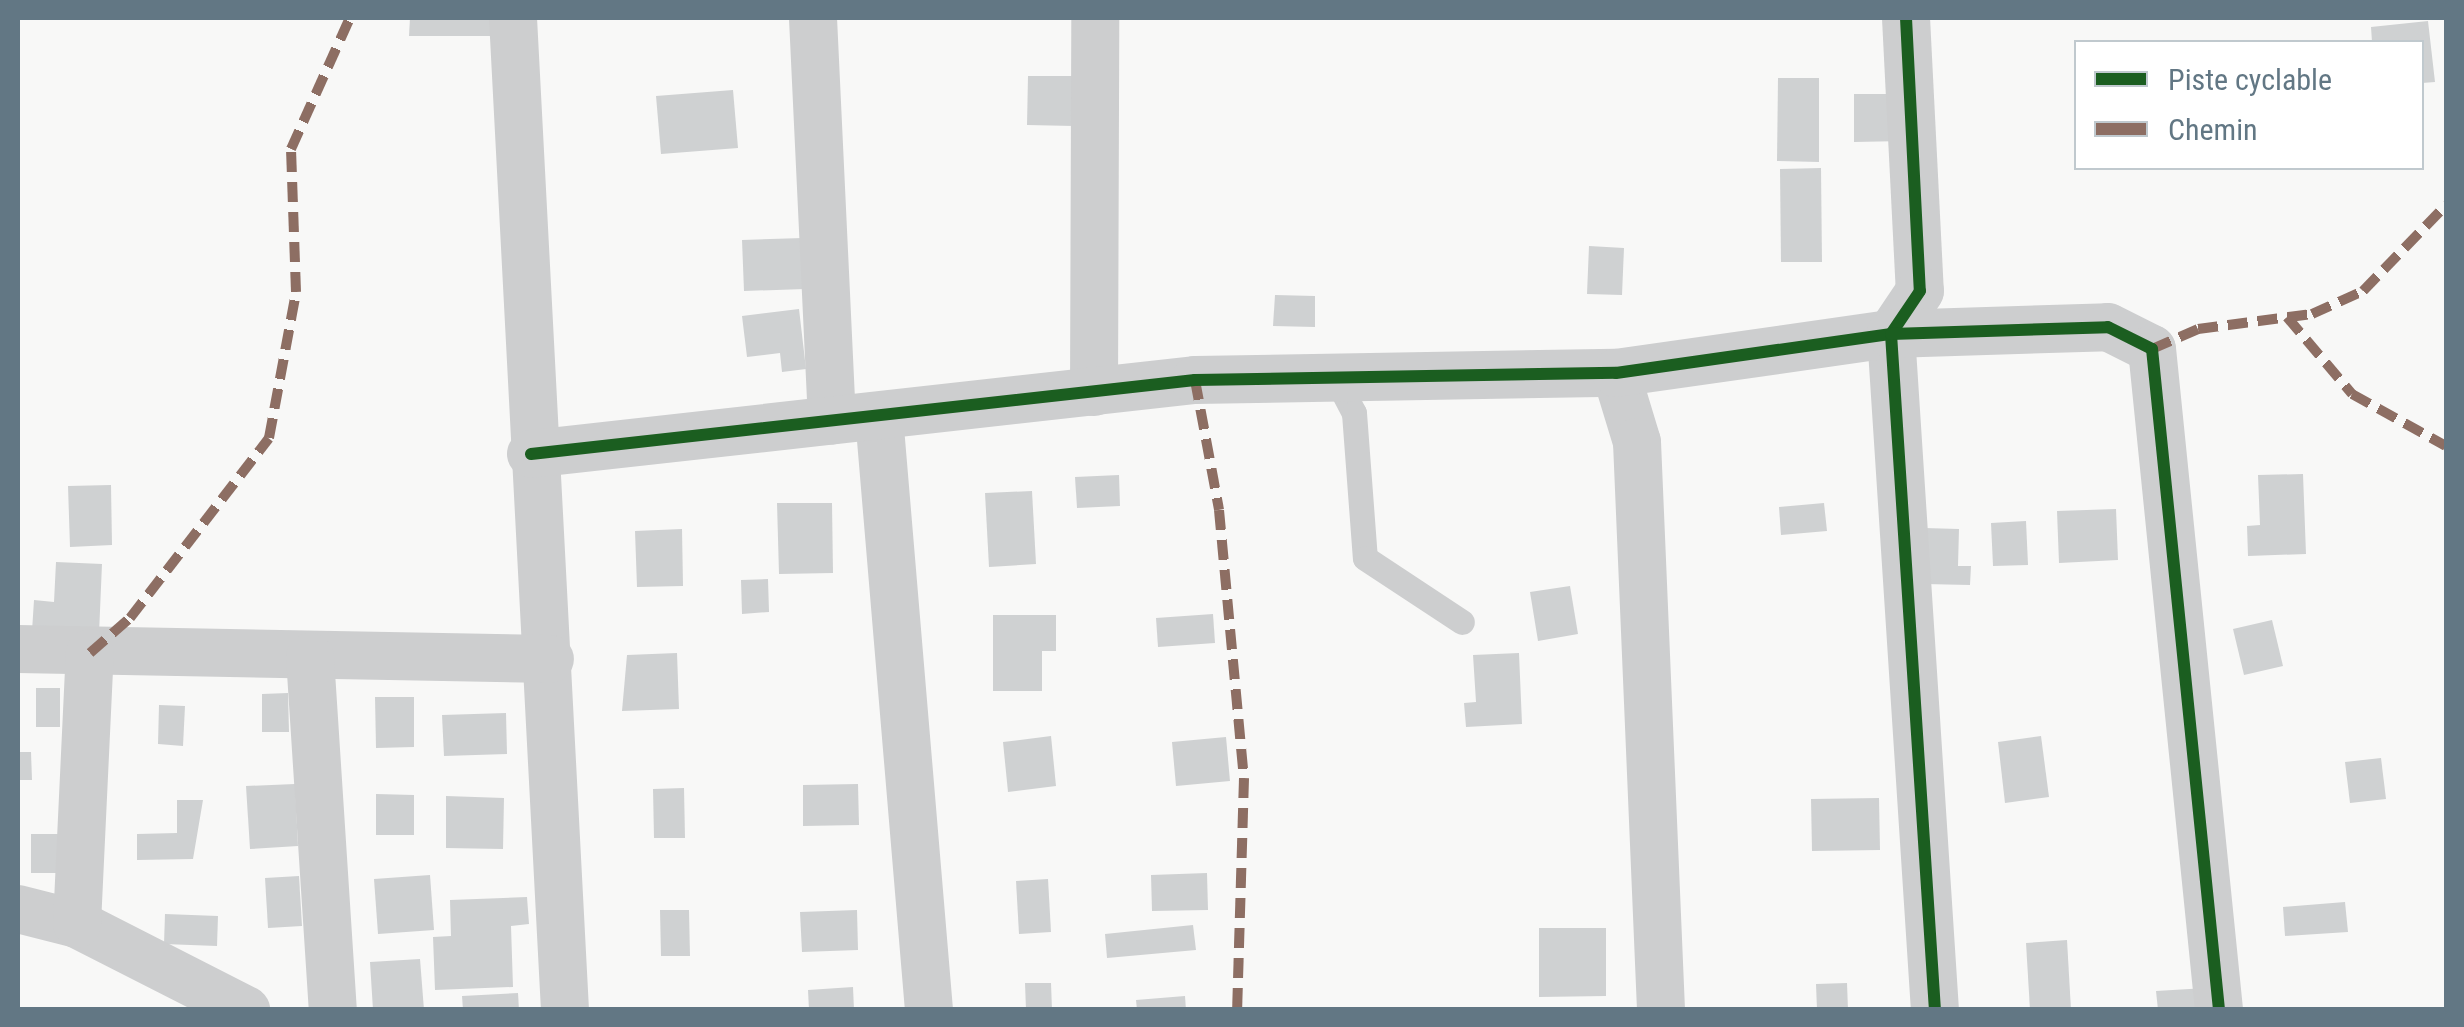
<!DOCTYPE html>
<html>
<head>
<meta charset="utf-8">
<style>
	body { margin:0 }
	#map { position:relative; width:2464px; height:1027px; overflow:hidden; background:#f8f8f7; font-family:"Roboto Condensed",sans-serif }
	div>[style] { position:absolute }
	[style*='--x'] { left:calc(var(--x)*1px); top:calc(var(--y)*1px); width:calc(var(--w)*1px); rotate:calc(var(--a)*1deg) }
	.building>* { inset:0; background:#cfd1d2 }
	.service>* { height:25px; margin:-12.5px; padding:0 12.5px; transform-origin:12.5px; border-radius:12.5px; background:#cdcecf }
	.minor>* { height:48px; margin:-24px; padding:0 24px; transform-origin:24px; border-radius:24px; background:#cdcecf }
	.quiet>* { height:10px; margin-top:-5px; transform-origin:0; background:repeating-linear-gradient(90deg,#8d6e63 0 20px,transparent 0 30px) }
	.cycleway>* { height:12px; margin:-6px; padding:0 6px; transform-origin:6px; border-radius:6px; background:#1b5e20 }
	span { translate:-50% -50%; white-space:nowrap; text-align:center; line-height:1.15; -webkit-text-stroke:10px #fff; paint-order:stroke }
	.frame { position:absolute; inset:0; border:20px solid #627784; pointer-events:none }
	.legend { position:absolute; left:2074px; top:40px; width:350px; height:130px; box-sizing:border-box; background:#fff; border:2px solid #c0c9ce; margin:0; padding:12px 18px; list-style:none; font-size:30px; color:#627784 }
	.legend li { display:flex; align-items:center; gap:20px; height:50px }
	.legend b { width:50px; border:2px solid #c0c9ce }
</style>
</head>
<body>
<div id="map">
	<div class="building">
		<i style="clip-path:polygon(410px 18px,498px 18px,498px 36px,409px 36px)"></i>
		<i style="clip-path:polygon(2428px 21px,2435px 82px,2422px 83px,2422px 42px,2372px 42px,2371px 27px)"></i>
		<i style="clip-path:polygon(1028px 76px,1074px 76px,1074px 126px,1027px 125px)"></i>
		<i style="clip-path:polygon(1778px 78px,1819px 78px,1819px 162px,1777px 161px)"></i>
		<i style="clip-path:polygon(733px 90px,738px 148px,661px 154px,656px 96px)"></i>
		<i style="clip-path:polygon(1854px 94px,1903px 94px,1904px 141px,1854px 142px)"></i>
		<i style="clip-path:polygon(1821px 168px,1822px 262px,1781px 262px,1780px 169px)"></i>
		<i style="clip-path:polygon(803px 238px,805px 289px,744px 291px,742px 240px)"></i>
		<i style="clip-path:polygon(1589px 246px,1624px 248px,1622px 295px,1587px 294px)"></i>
		<i style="clip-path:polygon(1275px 295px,1315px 296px,1315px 327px,1273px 326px)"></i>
		<i style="clip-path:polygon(799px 309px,806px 369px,782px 372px,780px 353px,747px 357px,742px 316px)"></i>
		<i style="clip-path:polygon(2303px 474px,2306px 554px,2248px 556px,2247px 526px,2260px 525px,2258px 475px)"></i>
		<i style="clip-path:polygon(1119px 475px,1120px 506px,1077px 508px,1075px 477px)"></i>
		<i style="clip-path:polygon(111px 485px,112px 545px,70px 547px,68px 486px)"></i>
		<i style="clip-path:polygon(1032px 491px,1036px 564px,989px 567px,985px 493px)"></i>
		<i style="clip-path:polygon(777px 503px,832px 503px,833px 573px,779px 574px)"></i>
		<i style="clip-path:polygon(1824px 503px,1827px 531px,1781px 535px,1779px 507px)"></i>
		<i style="clip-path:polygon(2116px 509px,2118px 560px,2059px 563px,2057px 511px)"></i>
		<i style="clip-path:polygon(2026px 521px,2028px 565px,1993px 566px,1991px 523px)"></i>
		<i style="clip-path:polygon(1924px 528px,1959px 529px,1958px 566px,1971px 566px,1970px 585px,1924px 584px)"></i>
		<i style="clip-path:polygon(682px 529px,683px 586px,637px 587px,635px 531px)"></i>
		<i style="clip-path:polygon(56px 562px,102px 564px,99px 634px,32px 631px,34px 600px,54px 602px)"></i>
		<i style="clip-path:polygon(768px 579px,769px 612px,742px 614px,741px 580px)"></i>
		<i style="clip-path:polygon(1570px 586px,1578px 634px,1538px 641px,1530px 592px)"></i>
		<i style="clip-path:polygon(1213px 614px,1215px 643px,1158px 647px,1156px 618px)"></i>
		<i style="clip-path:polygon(993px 615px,1056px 615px,1056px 651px,1042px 651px,1042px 691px,993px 691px)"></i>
		<i style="clip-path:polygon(2272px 620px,2283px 666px,2244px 675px,2233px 629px)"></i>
		<i style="clip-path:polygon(677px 653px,679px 709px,622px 711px,627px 655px)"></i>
		<i style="clip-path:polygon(1519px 653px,1522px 724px,1466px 727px,1464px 703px,1476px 702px,1473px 655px)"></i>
		<i style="clip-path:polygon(36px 688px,60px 688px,60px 727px,36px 727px)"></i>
		<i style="clip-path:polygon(288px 693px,289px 732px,262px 732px,262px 694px)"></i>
		<i style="clip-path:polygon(375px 697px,414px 697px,414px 747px,376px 748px)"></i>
		<i style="clip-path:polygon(159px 705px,185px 706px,183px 746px,158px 744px)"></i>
		<i style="clip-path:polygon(506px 713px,507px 754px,444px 756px,442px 715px)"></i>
		<i style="clip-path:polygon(1051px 736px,1056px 786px,1008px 792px,1003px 742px)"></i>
		<i style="clip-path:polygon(2041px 736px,2049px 797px,2005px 803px,1998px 742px)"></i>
		<i style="clip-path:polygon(1226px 737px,1230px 781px,1176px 786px,1172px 742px)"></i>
		<i style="clip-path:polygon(18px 752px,31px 752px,32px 780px,18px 780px)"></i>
		<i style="clip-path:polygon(2381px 758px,2386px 799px,2350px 803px,2345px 762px)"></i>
		<i style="clip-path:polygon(295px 784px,298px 846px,250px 849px,246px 786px)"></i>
		<i style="clip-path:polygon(858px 784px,859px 825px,803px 826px,803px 785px)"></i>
		<i style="clip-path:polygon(684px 788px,685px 838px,654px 838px,653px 789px)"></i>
		<i style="clip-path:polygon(376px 794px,414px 795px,414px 835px,376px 835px)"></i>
		<i style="clip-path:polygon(446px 796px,504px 798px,503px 849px,446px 848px)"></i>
		<i style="clip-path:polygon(1879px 798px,1880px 850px,1812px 851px,1811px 799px)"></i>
		<i style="clip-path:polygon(177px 800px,203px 800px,193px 859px,137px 860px,137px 834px,177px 833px)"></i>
		<i style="clip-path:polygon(31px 834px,60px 834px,60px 873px,31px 873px)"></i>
		<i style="clip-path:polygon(1207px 873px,1208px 910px,1152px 911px,1151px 875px)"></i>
		<i style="clip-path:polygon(430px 875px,434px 930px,378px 934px,374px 879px)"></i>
		<i style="clip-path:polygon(299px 876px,302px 926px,268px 928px,265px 878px)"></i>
		<i style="clip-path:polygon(1048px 879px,1051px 932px,1019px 934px,1016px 881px)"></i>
		<i style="clip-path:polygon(527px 897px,529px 924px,511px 926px,513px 987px,435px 990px,433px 937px,451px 936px,450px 900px)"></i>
		<i style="clip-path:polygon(2345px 902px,2348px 932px,2285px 936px,2283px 907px)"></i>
		<i style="clip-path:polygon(660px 910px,689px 910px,690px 956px,661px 956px)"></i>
		<i style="clip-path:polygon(857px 910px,858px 950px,802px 952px,800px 912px)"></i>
		<i style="clip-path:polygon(165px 914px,218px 916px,217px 946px,164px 944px)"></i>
		<i style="clip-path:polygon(1193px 925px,1196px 950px,1107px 958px,1105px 934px)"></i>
		<i style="clip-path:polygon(1539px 928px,1606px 928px,1606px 996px,1539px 997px)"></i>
		<i style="clip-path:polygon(2067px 940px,2071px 1010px,2030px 1010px,2026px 943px)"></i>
		<i style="clip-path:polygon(420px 959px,424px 1010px,373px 1010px,370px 962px)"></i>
		<i style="clip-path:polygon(1025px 983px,1051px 983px,1052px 1010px,1026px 1010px)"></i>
		<i style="clip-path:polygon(1847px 983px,1848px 1010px,1817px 1010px,1816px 984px)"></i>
		<i style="clip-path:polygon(853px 987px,854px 1010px,809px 1010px,808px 990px)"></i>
		<i style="clip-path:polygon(2206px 988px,2207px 1010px,2158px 1010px,2156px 991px)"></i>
		<i style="clip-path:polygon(518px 993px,519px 1010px,463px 1010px,462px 996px)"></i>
		<i style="clip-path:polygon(1185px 996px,1186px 1010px,1137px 1010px,1136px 1000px)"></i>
	</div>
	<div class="service">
		<i style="--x:1332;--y:371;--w:47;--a:62.4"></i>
		<i style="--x:1354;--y:413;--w:145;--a:85.7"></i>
		<i style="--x:1365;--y:558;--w:116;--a:33.4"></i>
	</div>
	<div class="minor">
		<i style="--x:513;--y:18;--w:993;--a:87"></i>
		<i style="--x:813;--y:18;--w:403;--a:87.3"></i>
		<i style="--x:1906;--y:18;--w:273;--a:87.1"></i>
		<i style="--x:1920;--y:291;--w:52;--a:124"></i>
		<i style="--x:1891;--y:334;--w:677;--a:86.28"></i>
		<i style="--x:1616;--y:373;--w:72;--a:73.1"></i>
		<i style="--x:1637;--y:442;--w:569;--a:87.58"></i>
		<i style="--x:1094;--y:392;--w:374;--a:-89.8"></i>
		<i style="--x:879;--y:416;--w:596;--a:85.19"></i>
		<i style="--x:531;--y:454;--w:668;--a:-6.36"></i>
		<i style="--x:1195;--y:380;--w:421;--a:-1"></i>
		<i style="--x:1616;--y:373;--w:278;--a:-8.1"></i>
		<i style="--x:1891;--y:334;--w:217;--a:-1.8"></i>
		<i style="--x:2108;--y:327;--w:49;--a:26.6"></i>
		<i style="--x:2152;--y:349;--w:664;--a:84.21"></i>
		<i style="--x:18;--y:649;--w:532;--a:1.08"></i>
		<i style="--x:310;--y:657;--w:354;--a:86.3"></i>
		<i style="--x:18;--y:909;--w:61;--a:14.3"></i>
		<i style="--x:77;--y:924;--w:190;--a:27"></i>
		<i style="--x:77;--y:924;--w:271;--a:-87.3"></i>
	</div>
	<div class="quiet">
		<i style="--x:2287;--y:317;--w:101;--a:49.8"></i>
		<i style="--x:2352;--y:394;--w:107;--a:29"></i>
		<i style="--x:2152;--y:349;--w:50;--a:-23.5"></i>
		<i style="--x:2198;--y:329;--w:115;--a:-7.5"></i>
		<i style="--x:2312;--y:314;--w:56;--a:-24.3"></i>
		<i style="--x:2363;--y:291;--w:120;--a:-46"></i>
		<i style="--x:1195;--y:380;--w:132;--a:79.5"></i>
		<i style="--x:1219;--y:510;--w:269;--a:84.7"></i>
		<i style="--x:1244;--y:778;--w:232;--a:91.7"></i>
		<i style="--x:90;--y:653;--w:53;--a:-41.2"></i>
		<i style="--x:130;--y:618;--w:227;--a:-52.3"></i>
		<i style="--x:269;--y:438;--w:148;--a:-79.5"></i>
		<i style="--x:296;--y:292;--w:143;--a:-92"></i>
		<i style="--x:291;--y:149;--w:144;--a:-65.8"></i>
	</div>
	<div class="cycleway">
		<i style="--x:1906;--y:18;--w:273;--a:87.1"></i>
		<i style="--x:1920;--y:291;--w:52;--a:124"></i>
		<i style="--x:1891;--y:334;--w:677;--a:86.28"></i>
		<i style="--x:531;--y:454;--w:668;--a:-6.36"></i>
		<i style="--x:1195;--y:380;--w:421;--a:-1"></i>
		<i style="--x:1616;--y:373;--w:278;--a:-8.1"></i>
		<i style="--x:1891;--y:334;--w:217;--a:-1.8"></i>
		<i style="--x:2108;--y:327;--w:49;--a:26.6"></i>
		<i style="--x:2152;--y:349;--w:664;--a:84.21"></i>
	</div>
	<div class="frame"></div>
	<ul class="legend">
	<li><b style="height:12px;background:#1b5e20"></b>Piste cyclable</li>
	<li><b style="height:12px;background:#8d6e63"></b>Chemin</li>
	</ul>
</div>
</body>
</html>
